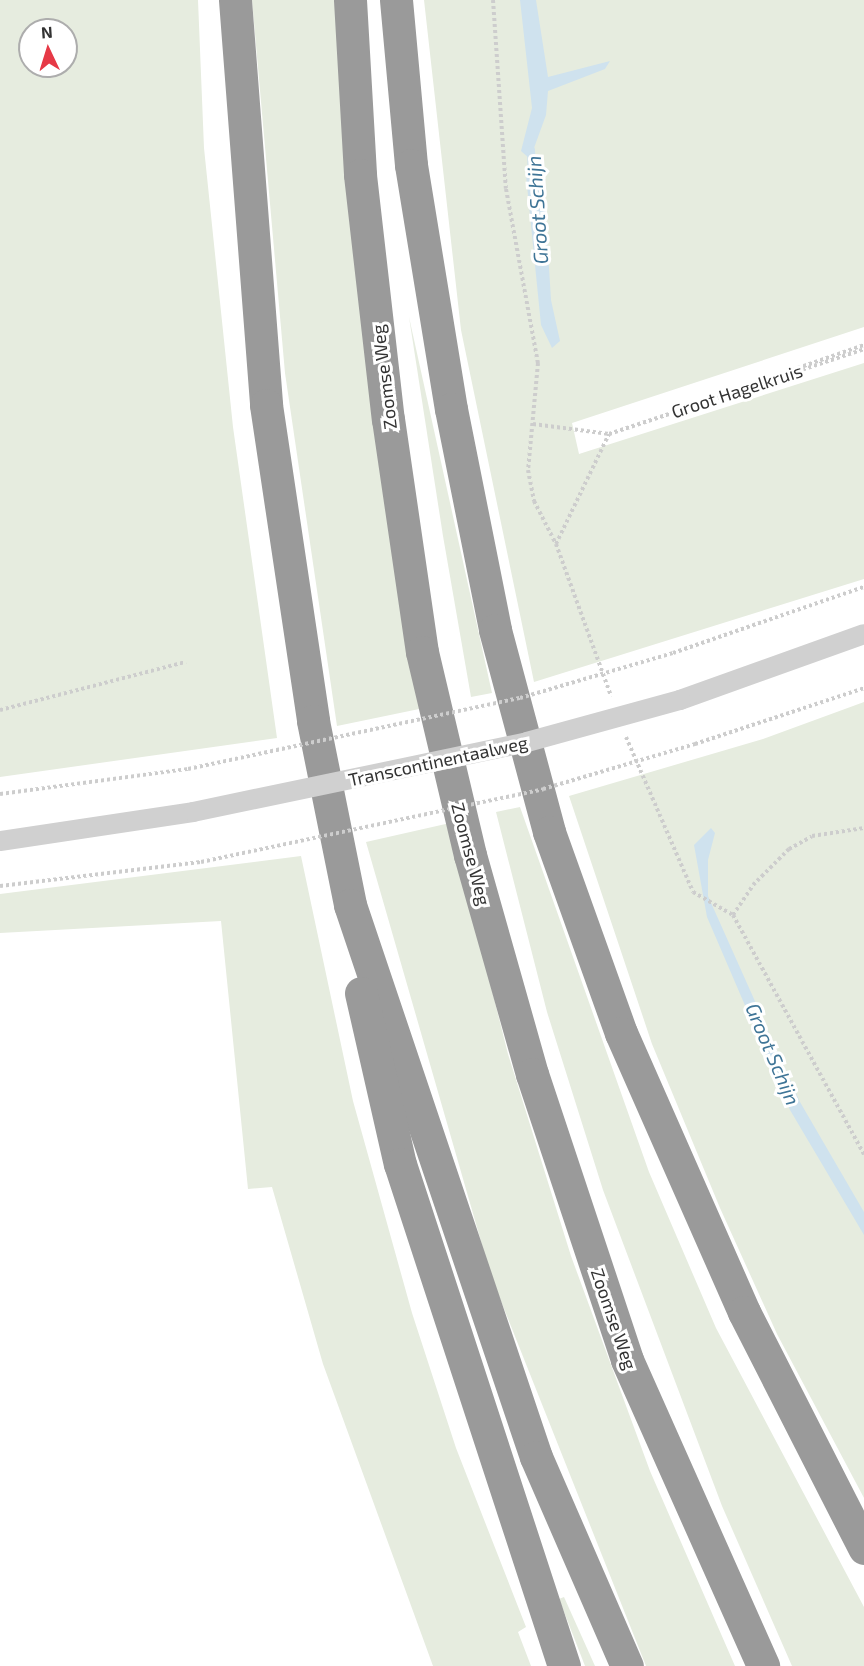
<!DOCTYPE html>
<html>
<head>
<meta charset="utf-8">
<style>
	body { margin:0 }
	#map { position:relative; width:864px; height:1666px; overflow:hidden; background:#fff; font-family:"Exo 2",sans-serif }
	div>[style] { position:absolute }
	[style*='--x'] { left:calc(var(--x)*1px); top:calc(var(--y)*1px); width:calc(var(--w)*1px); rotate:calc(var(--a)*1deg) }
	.green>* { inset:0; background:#e6ecdf }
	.water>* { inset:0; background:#cfe2ee }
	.stream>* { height:8px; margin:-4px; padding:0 4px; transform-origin:4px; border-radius:4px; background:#cfe2ee }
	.path>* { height:4px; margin-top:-2px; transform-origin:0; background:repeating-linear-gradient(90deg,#cdcdcd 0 3px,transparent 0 6px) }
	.street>* { height:20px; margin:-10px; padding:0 10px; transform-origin:10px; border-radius:10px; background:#d0d0d0 }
	.highway>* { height:33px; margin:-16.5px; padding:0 16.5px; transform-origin:16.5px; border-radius:16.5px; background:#9a9a9a }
	.path-bridge>* { height:4px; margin-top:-2px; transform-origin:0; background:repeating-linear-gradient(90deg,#cdcdcd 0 3px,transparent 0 6px) }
	.street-bridge>* { height:20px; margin:-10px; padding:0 10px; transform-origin:10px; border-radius:10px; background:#d0d0d0 }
	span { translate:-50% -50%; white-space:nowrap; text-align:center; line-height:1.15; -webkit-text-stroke:6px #fff; paint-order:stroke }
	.street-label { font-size:18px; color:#333 }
	.water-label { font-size:20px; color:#3f7597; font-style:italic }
	.north { position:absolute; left:18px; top:18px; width:60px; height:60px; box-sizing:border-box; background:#fff; border:2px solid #adadad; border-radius:50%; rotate:356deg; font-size:16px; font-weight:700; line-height:24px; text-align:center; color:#333 }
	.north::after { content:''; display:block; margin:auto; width:21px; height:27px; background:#e63946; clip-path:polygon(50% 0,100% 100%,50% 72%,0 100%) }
</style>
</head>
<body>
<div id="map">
	<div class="green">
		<i style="clip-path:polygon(evenodd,0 0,198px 0,204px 148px,233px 427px,277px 738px,0 777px,0 0,30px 30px,66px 30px,66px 66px,30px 66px,30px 30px)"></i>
		<i style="clip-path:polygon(252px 0,338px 0,424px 708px,337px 726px,285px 373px)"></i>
		<i style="clip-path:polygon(424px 0,864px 0,864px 327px,572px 423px,579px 454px,864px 363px,864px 579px,534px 682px,461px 330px)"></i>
		<i style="clip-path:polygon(409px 317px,492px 693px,471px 697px,443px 536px)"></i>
		<i style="clip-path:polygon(864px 702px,864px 1498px,777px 1334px,720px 1208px,652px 1044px,569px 796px,763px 739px)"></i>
		<i style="clip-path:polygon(520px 807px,649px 1172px,716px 1328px,864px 1607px,864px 1666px,792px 1666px,722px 1506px,603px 1190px,547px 1012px,496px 812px)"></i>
		<i style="clip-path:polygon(450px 823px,508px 1054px,571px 1256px,650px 1471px,735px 1666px,646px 1666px,491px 1276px,366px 842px)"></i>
		<i style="clip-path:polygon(301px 856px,353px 1101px,412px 1313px,456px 1448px,526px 1627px,518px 1632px,531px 1666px,433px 1666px,323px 1364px,272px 1187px,248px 1189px,221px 921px,0 933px,0 894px)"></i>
		<i style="clip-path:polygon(564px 1597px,595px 1666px,585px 1666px,559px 1599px)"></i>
	</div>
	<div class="water">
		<i style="clip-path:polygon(520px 0,536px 0,548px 77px,610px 61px,605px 69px,548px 91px,546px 115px,530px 159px,521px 151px,532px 108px)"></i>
		<i style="clip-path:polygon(531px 169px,544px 185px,551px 300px,560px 341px,552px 348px,541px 325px,526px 175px)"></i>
		<i style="clip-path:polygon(711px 828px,715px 833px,708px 860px,708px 896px,800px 1102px,864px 1212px,864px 1235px,790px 1110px,707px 917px,694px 845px)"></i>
	</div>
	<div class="stream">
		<i style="--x:531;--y:150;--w:27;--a:88"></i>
	</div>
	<div class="path">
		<i style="--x:493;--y:0;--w:189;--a:86.1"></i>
		<i style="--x:506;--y:189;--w:177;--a:79.6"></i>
		<i style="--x:538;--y:363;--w:107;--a:95.3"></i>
		<i style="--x:528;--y:470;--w:32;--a:79"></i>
		<i style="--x:534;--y:501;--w:48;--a:62.9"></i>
		<i style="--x:556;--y:544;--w:162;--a:70.1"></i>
		<i style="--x:775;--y:376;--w:94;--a:-19.2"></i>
		<i style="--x:533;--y:424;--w:77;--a:7.5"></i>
		<i style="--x:556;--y:544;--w:122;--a:-64.3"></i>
		<i style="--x:609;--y:434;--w:269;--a:-18.4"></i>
		<i style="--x:673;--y:653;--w:202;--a:-19.1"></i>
		<i style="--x:0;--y:710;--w:192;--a:-14.5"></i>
		<i style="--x:626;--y:737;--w:169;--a:66.6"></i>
		<i style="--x:693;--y:892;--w:46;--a:29.9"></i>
		<i style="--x:733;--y:915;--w:273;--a:61.3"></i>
		<i style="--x:695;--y:744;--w:178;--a:-18.3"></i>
		<i style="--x:0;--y:794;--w:190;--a:-7.6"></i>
		<i style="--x:0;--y:886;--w:202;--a:-6.8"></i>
		<i style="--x:733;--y:915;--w:36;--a:-56"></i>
		<i style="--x:753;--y:885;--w:51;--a:-45"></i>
		<i style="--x:789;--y:849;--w:26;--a:-29"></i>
		<i style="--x:812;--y:836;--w:53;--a:-8.7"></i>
	</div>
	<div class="street">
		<i style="--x:680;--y:700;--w:195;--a:-19.7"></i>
		<i style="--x:0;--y:841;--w:195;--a:-8.5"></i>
	</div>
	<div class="highway">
		<i style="--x:235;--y:0;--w:406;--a:85.6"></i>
		<i style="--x:266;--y:405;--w:319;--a:81.5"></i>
		<i style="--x:313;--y:721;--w:188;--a:78.6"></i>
		<i style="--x:350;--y:905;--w:582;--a:71.38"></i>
		<i style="--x:536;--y:1457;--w:228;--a:66.5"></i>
		<i style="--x:350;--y:0;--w:175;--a:86.7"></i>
		<i style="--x:360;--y:175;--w:246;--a:83.5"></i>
		<i style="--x:388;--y:419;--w:235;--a:81.7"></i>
		<i style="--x:422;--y:652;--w:209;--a:76.7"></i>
		<i style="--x:470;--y:855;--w:228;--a:74.2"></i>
		<i style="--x:532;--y:1074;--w:301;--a:71.6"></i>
		<i style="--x:627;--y:1360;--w:335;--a:66"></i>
		<i style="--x:396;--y:0;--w:166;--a:84.8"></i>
		<i style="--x:411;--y:165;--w:247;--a:80.7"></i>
		<i style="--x:451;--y:409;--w:225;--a:78.7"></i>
		<i style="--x:495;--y:630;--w:209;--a:75"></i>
		<i style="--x:549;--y:832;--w:214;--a:70.3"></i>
		<i style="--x:621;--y:1033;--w:305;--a:66.2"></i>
		<i style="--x:744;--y:1312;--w:265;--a:63"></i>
		<i style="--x:361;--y:993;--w:175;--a:77.2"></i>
		<i style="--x:400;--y:1164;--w:528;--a:71.91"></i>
	</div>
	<div class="path-bridge">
		<i style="--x:188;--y:769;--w:340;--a:-12.1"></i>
		<i style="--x:520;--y:698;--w:159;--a:-16.4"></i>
		<i style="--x:201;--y:862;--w:350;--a:-12"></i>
		<i style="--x:543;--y:789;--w:159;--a:-16.5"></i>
	</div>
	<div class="street-bridge">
		<i style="--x:193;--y:812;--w:341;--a:-11.8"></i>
		<i style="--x:527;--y:742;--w:159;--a:-15.4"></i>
	</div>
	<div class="street-label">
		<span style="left:384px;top:377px;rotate:-97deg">Zoomse Weg</span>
		<span style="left:737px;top:391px;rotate:-18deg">Groot Hagelkruis</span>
		<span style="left:438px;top:761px;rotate:-12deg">Transcontinentaalweg</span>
		<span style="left:471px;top:854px;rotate:75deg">Zoomse Weg</span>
		<span style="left:614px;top:1319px;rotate:71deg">Zoomse Weg</span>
	</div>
	<div class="water-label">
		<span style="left:537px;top:210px;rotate:-94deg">Groot Schijn</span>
		<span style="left:773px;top:1054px;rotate:67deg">Groot Schijn</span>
	</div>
	<div class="north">N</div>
</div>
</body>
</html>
